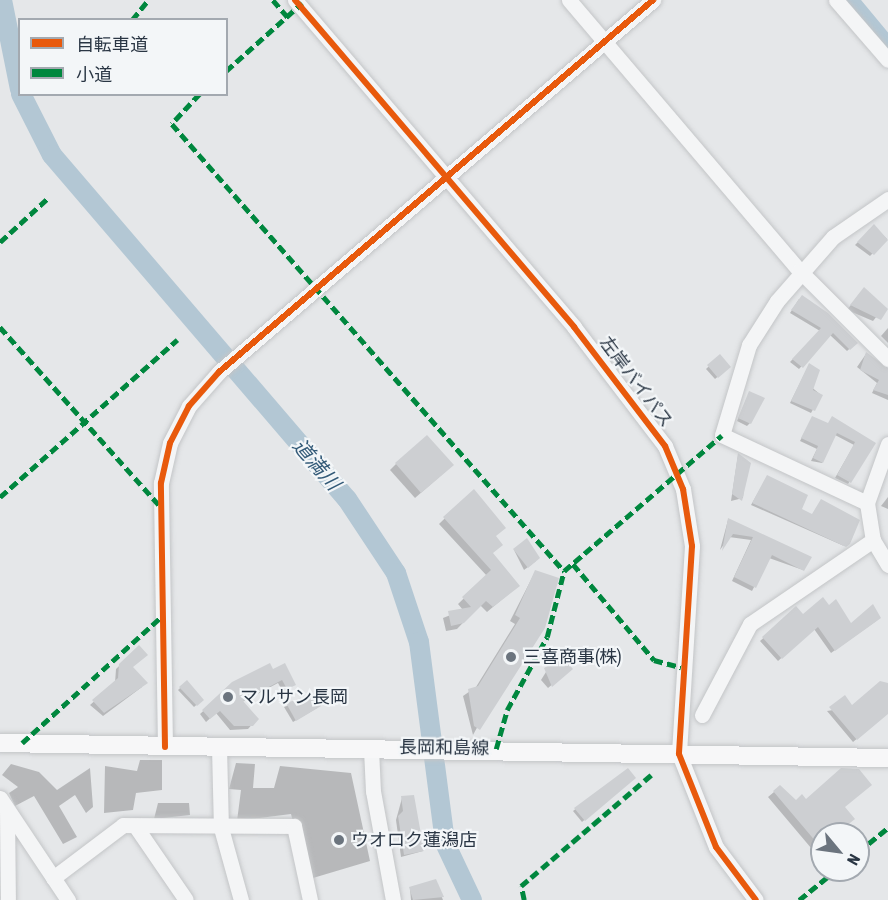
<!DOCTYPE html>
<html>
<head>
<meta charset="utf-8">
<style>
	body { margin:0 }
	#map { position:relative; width:888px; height:900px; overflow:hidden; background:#e5e7e9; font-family:"Asap Condensed","Noto Sans JP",sans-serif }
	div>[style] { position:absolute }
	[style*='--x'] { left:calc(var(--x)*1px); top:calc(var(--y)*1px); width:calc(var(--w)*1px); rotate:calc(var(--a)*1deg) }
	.shadow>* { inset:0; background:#0003 }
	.river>* { height:20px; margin:-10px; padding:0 10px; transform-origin:10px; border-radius:10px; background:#b3c7d4 }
	.building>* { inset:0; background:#cdcfd2 }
	.roads { filter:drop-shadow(0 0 2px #c3c5c7) drop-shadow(0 0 2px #c3c5c7) }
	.minor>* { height:15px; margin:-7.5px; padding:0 7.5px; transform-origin:7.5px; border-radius:7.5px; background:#f4f5f6 }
	.major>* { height:18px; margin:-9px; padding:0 9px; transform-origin:9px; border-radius:9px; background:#f7f7f8 }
	.quiet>* { height:4.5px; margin-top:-2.25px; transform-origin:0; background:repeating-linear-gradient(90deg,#00873e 0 9px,transparent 0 13.5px) }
	.cycleway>* { height:6px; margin:-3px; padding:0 3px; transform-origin:3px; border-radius:3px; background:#e8590c }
	.dots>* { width:16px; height:16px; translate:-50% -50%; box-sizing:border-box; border:3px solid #f3f6f8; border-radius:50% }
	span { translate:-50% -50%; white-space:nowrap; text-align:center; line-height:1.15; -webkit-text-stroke:4.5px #f3f6f8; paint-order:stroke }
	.street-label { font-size:18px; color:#2a3644 }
	.poi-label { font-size:18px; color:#2a3644 }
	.left { translate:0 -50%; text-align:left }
	.water-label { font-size:20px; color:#335a78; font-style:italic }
	.legend { position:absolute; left:18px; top:18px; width:210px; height:78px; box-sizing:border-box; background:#f3f6f8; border:2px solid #a3a9b0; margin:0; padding:8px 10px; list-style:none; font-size:18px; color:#2a3644 }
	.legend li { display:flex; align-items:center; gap:12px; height:30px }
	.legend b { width:30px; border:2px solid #a3a9b0 }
	.north { position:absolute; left:810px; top:822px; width:60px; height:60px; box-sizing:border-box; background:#f3f6f8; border:2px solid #a3a9b0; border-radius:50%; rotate:119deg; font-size:16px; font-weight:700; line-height:24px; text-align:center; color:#2a3644 }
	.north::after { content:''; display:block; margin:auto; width:21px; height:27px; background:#6b747e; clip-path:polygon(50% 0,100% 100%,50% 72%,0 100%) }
</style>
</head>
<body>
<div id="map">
	<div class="shadow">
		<i style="clip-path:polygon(874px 226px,887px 239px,870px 256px,855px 245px)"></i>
		<i style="clip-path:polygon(860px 293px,877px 316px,873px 321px,847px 310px)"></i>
		<i style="clip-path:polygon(799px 299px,856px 343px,847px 351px,830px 335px,799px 369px,790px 362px,820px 331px,790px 313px)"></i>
		<i style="clip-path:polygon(888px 328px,888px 343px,881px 336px)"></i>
		<i style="clip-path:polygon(866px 354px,888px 369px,888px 400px,872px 393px,877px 383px,857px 367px)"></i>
		<i style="clip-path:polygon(720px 356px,729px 367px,715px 379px,706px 369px)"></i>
		<i style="clip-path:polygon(809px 365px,809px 385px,821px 395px,811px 413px,790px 403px)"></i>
		<i style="clip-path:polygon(750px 392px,750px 423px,747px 426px,737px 421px)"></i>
		<i style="clip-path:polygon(812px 418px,874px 443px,848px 484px,835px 478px,854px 445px,835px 435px,822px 463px,811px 461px,817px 449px,800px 441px)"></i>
		<i style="clip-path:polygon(738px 455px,746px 463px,743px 498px,731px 501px)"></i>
		<i style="clip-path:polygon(396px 464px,446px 471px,415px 498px,390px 470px)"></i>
		<i style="clip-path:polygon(767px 477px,800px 510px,844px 546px,751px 505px)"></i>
		<i style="clip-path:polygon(473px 491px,494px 537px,492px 553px,512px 591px,487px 612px,480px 605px,457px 629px,446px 631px,443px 618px,463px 610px,458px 604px,487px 576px,439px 524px)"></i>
		<i style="clip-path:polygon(888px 497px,888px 509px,881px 506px)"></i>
		<i style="clip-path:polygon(728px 520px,803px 570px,769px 558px,752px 591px,732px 581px,751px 540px,729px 537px,720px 550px)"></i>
		<i style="clip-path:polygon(514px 550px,536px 561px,524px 570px)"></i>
		<i style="clip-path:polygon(535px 572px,558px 579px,473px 735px,463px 696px,476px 687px,515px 624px,510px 621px)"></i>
		<i style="clip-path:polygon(796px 609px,802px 616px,851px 625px,876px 621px,831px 653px,814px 629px,778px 661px,760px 641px)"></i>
		<i style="clip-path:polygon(139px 647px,131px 667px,142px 687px,103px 716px,90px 705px,115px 683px,116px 669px)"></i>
		<i style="clip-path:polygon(551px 664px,571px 669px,548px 688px,541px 680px)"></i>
		<i style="clip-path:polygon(272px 671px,294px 684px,283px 692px,278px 683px,242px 702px,257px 719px,248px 729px,230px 730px,216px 713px,206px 722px,200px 714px,233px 684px)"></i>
		<i style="clip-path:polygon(187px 682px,202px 700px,194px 707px,178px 690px)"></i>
		<i style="clip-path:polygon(888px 685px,888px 713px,853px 742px,827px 711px,852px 707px)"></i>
		<i style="clip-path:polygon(314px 696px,317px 708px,293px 722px,284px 707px)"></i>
		<i style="clip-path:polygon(140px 760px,162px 760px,162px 790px,136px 793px,133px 810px,104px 813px,105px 766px,137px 771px)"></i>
		<i style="clip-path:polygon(236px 763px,255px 764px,253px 788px,274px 788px,280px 766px,351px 773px,370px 861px,313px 878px,301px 823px,293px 822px,291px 814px,237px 821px,241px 790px,229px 789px)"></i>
		<i style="clip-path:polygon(11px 764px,39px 772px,57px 790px,90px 768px,93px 807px,86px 813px,75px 795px,59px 806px,77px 837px,63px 844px,34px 796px,15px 806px,9px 793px,18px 787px,2px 775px)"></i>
		<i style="clip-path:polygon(627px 770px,634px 778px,582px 822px,573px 811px)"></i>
		<i style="clip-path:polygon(780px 787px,796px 802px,843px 807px,837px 834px,822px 834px,822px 861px,768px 797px)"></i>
		<i style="clip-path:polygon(402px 798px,423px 851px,401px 857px,396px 820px)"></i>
		<i style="clip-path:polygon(158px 803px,189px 803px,190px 815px,154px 819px)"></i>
		<i style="clip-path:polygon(435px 881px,443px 900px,411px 900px,410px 888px)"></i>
	</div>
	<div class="river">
		<i style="--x:2;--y:0;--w:91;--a:78.6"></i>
		<i style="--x:848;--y:0;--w:62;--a:50.2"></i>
		<i style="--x:21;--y:94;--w:68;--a:63.1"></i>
		<i style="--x:52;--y:155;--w:453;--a:49.4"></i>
		<i style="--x:347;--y:499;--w:89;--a:56.5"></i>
		<i style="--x:396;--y:573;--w:73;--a:71.6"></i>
		<i style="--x:419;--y:642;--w:203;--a:82.6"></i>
		<i style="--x:445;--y:843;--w:63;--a:64.7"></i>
	</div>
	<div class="building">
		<i style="clip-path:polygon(874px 224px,888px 240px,874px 255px,857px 242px)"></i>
		<i style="clip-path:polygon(864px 287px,888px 309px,881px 320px,850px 305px)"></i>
		<i style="clip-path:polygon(802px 295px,828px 313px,858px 343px,850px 350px,833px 333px,803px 368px,792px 359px,821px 328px,791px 310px)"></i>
		<i style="clip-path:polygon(866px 352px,888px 368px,888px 395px,873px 390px,879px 380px,860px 370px)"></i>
		<i style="clip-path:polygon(720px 354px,731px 367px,718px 378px,707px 365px)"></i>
		<i style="clip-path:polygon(809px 363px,820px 370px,813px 390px,823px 395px,815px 411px,791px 401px)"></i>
		<i style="clip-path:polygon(749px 391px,765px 398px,751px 424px,738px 418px)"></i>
		<i style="clip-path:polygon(812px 416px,828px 423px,832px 416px,876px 443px,851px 483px,837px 475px,855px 442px,837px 433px,823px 463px,813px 458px,818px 446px,801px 438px)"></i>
		<i style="clip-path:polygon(427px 435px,454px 465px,421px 493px,395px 463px)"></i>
		<i style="clip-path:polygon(738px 453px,751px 463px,742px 501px,732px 494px)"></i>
		<i style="clip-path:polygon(767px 475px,808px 495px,802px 509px,812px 514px,821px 499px,860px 520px,850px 544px,846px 547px,752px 503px)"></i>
		<i style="clip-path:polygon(474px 489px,506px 528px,496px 536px,503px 545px,493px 553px,520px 586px,493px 607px,486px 601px,464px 623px,451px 626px,448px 611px,471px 607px,462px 597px,491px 570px,443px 517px)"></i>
		<i style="clip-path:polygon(728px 518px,812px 557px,804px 571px,772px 555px,756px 588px,734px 577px,753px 537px,733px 534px,722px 551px)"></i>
		<i style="clip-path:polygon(527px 538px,540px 558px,528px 568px,513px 549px)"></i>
		<i style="clip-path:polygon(535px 570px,559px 578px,545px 628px,480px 730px,474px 726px,468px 689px,478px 686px,520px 618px,515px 615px)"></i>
		<i style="clip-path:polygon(823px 597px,829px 605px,836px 599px,851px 623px,873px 604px,881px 618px,835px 651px,818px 627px,782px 659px,762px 637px,796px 606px,803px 614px)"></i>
		<i style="clip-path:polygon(139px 645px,148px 655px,133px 667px,148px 683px,104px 713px,92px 700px,118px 678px,119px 664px)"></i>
		<i style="clip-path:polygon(563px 658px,573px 669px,552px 687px,544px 668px)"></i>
		<i style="clip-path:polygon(270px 663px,273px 669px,285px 663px,296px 685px,287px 689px,282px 680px,243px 701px,259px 719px,253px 726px,234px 726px,220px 711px,210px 719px,202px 710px,232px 682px)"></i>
		<i style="clip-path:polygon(187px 680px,204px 700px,197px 706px,179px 687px)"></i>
		<i style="clip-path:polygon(880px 681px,888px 683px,888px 714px,857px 740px,829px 707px,845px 695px,852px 705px)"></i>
		<i style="clip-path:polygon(314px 694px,321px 706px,296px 721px,286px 703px)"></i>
		<i style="clip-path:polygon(628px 768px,636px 778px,585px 821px,574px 808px)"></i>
		<i style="clip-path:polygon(841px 768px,859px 769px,872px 785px,845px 807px,855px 819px,836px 834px,822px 834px,822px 849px,773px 791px,780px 785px,796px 800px,802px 794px,806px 799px)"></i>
		<i style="clip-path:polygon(414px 795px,424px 851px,404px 855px,398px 816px,403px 811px,401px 796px)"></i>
		<i style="clip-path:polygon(436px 879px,444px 897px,413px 900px,409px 887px)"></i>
	</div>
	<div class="roads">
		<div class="minor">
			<i style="--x:295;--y:0;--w:430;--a:49.5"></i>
			<i style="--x:574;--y:327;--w:150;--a:52.6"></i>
			<i style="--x:665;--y:446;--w:47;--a:67.3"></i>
			<i style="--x:683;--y:489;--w:58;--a:81"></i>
			<i style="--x:692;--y:546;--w:208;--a:93.6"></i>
			<i style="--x:679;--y:754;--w:100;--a:68.3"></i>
			<i style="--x:716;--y:847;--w:66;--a:53"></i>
			<i style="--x:569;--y:0;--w:355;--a:49.6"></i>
			<i style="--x:799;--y:270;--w:126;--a:45"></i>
			<i style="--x:836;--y:0;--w:79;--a:49.1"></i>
			<i style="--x:888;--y:444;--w:63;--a:109.6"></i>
			<i style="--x:867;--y:503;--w:37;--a:81"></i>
			<i style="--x:873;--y:540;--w:29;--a:59"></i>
			<i style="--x:867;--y:503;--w:160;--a:-154.9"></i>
			<i style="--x:722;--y:435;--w:94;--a:-73.3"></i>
			<i style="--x:749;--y:345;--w:52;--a:-57.5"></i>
			<i style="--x:777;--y:301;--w:85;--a:-48.8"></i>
			<i style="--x:833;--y:237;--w:67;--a:-34.6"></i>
			<i style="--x:702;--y:715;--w:103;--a:-62.2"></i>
			<i style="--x:750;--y:624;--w:149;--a:-34.3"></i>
			<i style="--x:165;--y:747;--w:264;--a:-90.9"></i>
			<i style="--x:161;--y:483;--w:41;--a:-77.3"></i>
			<i style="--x:170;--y:443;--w:42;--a:-62.8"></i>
			<i style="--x:189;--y:406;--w:45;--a:-48.6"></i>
			<i style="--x:219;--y:372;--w:572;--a:-40.6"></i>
			<i style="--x:219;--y:747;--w:81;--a:88.6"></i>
			<i style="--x:221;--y:828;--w:75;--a:74.5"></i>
			<i style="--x:371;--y:749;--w:42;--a:87.3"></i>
			<i style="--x:373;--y:791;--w:111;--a:79.6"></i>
			<i style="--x:0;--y:798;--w:123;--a:56.3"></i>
			<i style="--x:7;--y:811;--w:89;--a:89.4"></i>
			<i style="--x:136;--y:827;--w:88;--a:55.6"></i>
			<i style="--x:53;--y:878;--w:88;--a:-37.1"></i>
			<i style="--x:123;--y:825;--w:171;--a:0.3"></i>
			<i style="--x:294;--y:826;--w:76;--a:77.8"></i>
		</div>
		<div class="major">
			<i style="--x:0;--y:743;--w:888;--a:0.97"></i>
		</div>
	</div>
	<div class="quiet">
		<i style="--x:273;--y:0;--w:23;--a:49"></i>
		<i style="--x:132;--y:20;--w:26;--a:-51"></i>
		<i style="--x:226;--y:71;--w:102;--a:-41.8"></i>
		<i style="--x:200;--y:94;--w:41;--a:133"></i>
		<i style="--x:172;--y:124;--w:595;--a:48.75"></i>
		<i style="--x:0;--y:242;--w:64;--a:-42.5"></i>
		<i style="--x:0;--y:327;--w:241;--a:48.2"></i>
		<i style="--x:0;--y:497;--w:237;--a:-41.6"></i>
		<i style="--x:573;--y:564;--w:126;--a:49.8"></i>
		<i style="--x:654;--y:660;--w:28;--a:15"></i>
		<i style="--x:22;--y:743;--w:189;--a:-42.2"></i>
		<i style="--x:496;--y:749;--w:41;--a:-74.2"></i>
		<i style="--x:507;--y:710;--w:83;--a:-61.3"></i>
		<i style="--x:547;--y:637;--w:68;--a:-75.6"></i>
		<i style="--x:564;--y:571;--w:208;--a:-40.7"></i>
		<i style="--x:858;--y:852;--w:38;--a:-39"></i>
		<i style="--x:524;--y:900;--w:14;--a:-102"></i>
		<i style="--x:521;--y:886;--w:172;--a:-40.5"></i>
		<i style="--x:799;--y:900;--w:48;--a:-39"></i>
	</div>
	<div class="cycleway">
		<i style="--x:295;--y:0;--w:430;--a:49.5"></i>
		<i style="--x:574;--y:327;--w:150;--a:52.6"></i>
		<i style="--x:665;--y:446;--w:47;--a:67.3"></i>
		<i style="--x:683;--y:489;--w:58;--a:81"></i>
		<i style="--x:692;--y:546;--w:208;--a:93.6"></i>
		<i style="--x:679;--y:754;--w:100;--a:68.3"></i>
		<i style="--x:716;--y:847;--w:66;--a:53"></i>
		<i style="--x:165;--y:747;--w:264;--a:-90.9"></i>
		<i style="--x:161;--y:483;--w:41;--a:-77.3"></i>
		<i style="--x:170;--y:443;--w:42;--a:-62.8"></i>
		<i style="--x:189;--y:406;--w:45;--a:-48.6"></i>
		<i style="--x:219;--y:372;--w:572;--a:-40.6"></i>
	</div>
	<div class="dots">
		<i style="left:511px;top:657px;background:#6b747e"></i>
		<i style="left:228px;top:697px;background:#6b747e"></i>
		<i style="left:339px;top:840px;background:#6b747e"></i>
	</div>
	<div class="street-label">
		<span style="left:636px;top:382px;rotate:53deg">左岸バイパス</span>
		<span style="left:444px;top:748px;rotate:1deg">長岡和島線</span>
	</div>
	<div class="poi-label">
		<span class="left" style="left:523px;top:657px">三喜商事(株)</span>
		<span class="left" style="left:240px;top:697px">マルサン長岡</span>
		<span class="left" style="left:351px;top:840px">ウオロク蓮潟店</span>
	</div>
	<div class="water-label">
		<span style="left:317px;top:464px;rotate:49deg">道満川</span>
	</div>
	<ul class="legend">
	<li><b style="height:8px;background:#e8590c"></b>自転車道</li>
	<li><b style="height:8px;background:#00873e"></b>小道</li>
	</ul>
	<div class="north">N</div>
</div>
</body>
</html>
